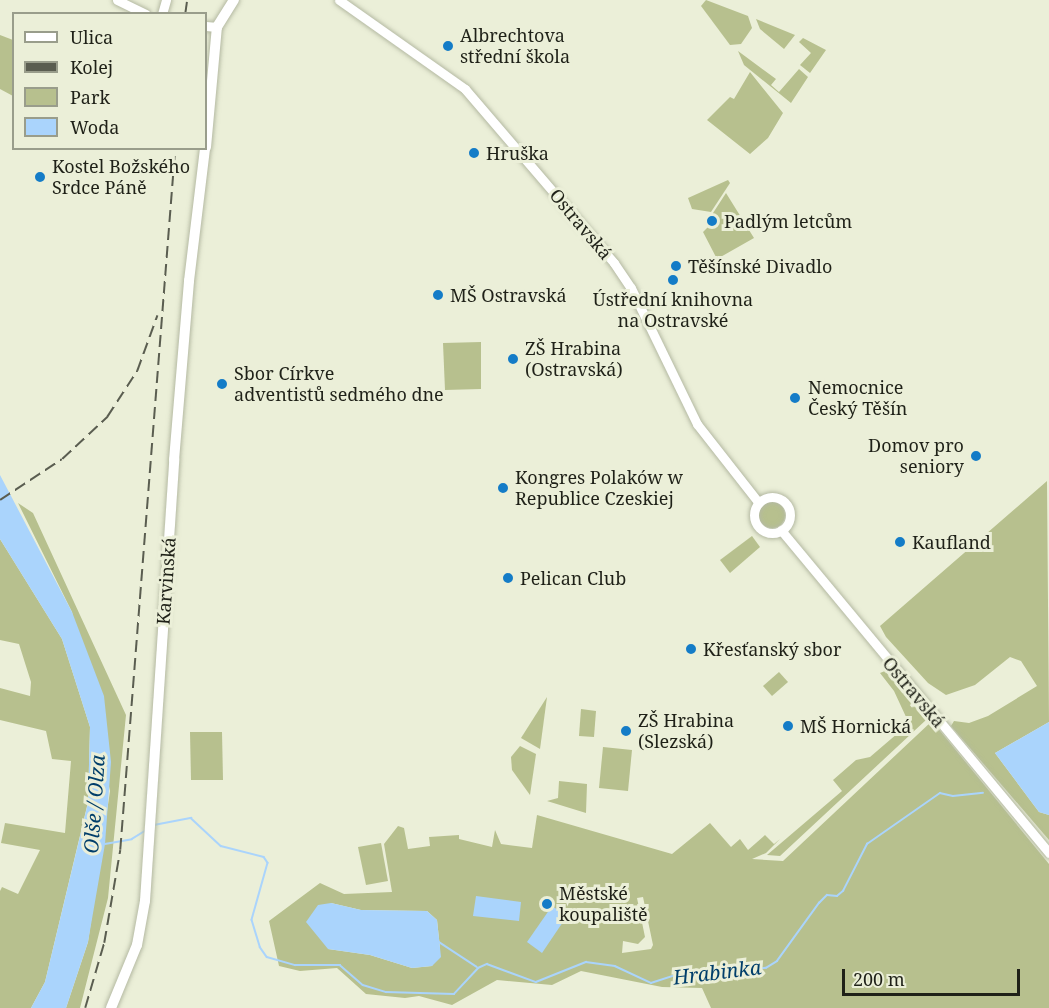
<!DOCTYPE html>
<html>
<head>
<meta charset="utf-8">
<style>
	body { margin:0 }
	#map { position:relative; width:1049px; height:1008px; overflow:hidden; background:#ebefd8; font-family:"Noto Serif",serif }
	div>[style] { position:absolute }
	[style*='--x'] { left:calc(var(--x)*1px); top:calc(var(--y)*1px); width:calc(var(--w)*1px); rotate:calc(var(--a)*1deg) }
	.green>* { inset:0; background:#b7c08e }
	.round { border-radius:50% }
	.water>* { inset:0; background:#aad4fc }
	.stream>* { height:1.5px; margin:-0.75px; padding:0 0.75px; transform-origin:0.75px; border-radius:0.75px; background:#aad4fc }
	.roads { filter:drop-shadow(0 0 2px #b4b9a2) drop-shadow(0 0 2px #b4b9a2) }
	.tertiary>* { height:9px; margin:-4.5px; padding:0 4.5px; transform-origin:4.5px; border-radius:4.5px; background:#fff }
	.tertiary>.ring { margin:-4.5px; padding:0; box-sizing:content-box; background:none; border:9px solid #fff; border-radius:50% }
	.secondary>* { height:10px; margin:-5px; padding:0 5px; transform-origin:5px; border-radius:5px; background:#fff }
	.rail>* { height:1.5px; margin-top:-0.75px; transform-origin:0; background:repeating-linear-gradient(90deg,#5a5d50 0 12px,transparent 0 18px) }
	.dots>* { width:16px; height:16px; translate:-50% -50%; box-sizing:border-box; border:3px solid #ebefd8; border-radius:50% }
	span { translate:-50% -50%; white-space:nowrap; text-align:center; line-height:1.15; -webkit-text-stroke:6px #ebefd8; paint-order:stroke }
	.poi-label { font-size:18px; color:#1f2118 }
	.left { translate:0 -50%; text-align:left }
	.right { translate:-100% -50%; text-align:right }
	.street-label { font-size:18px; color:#1f2118 }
	.water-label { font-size:20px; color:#003e6a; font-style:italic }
	.legend { position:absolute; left:12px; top:12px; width:195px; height:138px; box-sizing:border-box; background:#ebefd8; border:2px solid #999d8b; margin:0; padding:8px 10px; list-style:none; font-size:18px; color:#1f2118 }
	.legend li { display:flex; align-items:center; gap:12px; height:30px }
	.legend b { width:30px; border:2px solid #999d8b }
	.scale { position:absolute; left:842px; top:969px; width:178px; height:27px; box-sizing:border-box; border:3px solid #1f2118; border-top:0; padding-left:8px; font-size:18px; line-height:21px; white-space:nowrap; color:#1f2118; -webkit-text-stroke:4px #ebefd8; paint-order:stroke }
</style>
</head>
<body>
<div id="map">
	<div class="green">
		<i style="clip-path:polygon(706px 0,748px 16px,752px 28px,741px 44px,730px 45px,701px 6px)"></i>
		<i style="clip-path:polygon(756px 19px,795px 35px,784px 49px,760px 29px)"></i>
		<i style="clip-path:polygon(0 35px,13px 40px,13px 96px,0 89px)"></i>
		<i style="clip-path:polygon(803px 38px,826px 50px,810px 73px,800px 65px,811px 53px,799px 42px)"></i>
		<i style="clip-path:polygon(738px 51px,776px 79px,771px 85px,779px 92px,799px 69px,808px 77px,791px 103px,744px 65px)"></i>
		<i style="clip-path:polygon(750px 72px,783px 113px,768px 138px,750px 154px,707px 120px,730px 97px,734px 99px)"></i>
		<i style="clip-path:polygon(728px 180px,730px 183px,711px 212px,692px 209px,688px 198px)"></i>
		<i style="clip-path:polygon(726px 193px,754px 238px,717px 259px,703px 232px,713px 222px,713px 213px)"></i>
		<i style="clip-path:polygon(481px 342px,481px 389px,445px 390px,443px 343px)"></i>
		<i style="clip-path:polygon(1047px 481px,1049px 722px,995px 753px,1039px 812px,1049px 815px,1049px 840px,951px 726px,954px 721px,969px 723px,988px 716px,1037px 686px,1021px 661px,1010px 657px,975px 685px,946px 695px,928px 683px,886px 637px,880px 626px)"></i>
		<i class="round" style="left:759px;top:502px;width:26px;height:26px"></i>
		<i style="clip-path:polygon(18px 503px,33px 513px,126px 715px,108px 898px,80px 1008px,66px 1008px,88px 942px,110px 791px,72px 612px)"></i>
		<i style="clip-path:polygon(752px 536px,760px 547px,730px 573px,720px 560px)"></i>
		<i style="clip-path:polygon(0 539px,62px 639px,90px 727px,88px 802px,45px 982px,31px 1008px,0 1008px,0 891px,2px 887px,18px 894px,40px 850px,1px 843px,5px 823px,65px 833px,71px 761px,52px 759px,46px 731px,0 720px,0 688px,30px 696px,31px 682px,19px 644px,0 640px)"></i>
		<i style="clip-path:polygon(885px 671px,926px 720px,913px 732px,894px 691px,880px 673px)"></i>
		<i style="clip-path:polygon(779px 672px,788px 682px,772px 696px,763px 686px)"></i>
		<i style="clip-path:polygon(547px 697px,540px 749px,521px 738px)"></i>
		<i style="clip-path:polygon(581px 709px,596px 711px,594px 737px,579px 736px)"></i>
		<i style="clip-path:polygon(evenodd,932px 721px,1049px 864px,1049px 1008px,711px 1008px,702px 988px,662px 987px,581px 971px,552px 985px,497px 980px,452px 1005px,419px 996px,405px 998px,366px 994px,337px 968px,300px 971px,279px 966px,269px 921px,320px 883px,344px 894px,392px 892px,384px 844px,398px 826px,404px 828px,408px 849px,430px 846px,429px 837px,459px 835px,459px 839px,492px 847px,495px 830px,501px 844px,532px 848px,537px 815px,672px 854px,710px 823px,731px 847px,740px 839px,748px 850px,765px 835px,774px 844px,780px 839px,766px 853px,752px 859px,783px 861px,932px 721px,643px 897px,653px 945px,651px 949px,622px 953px,623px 941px,638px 944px,645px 937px,637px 898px,643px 897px,932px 721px,331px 903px,361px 910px,427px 911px,437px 920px,440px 948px,432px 966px,412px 968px,370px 955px,328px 949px,331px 903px)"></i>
		<i style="clip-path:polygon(905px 727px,911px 734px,780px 856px,767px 855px,842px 791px,833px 780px,856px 760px,870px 757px)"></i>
		<i style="clip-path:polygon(190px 732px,222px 732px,223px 780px,191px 780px)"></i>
		<i style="clip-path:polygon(520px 746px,536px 754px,530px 795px,512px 770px,511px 757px)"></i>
		<i style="clip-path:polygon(603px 747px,632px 750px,628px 791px,599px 788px)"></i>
		<i style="clip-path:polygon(559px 781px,587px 784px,586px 813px,547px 801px,558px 798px)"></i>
		<i style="clip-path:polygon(381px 843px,388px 881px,366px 885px,358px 847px)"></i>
	</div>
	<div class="water">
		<i style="clip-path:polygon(0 475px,72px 612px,104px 696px,111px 762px,105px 844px,88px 942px,66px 1008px,31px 1008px,45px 982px,88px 803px,90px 727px,62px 639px,0 539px)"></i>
		<i style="clip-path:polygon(1049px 722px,1049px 815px,1039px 812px,995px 753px)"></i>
		<i style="clip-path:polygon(476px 896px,521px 902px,519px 921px,473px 916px)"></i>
		<i style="clip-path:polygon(331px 903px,361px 910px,427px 911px,437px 920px,441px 957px,432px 966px,412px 968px,370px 955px,328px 949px,306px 922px,318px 905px)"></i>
		<i style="clip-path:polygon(552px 906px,567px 916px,542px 953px,527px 942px)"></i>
	</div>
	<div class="stream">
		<i style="--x:154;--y:825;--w:38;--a:-11"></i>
		<i style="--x:191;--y:818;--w:41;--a:43"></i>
		<i style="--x:221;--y:846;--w:44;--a:14.3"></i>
		<i style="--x:264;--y:857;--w:7;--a:56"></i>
		<i style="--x:268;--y:863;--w:59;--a:105.7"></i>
		<i style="--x:252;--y:920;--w:28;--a:73"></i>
		<i style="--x:260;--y:947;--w:12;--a:55"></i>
		<i style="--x:267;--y:957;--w:29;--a:16"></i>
		<i style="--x:295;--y:965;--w:45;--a:0"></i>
		<i style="--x:340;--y:965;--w:30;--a:41"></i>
		<i style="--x:363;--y:985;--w:24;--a:17"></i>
		<i style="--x:386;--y:992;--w:68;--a:1.7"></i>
		<i style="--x:454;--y:994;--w:35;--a:-47"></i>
		<i style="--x:478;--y:968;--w:10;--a:-24"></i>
		<i style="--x:487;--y:964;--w:52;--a:20.2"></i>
		<i style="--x:536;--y:982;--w:54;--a:-21.8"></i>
		<i style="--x:586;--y:962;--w:29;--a:8"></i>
		<i style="--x:615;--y:966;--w:40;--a:25"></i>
		<i style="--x:651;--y:983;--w:38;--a:-18"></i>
		<i style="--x:687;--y:971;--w:42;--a:2.7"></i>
		<i style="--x:729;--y:973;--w:37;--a:-8"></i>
		<i style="--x:766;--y:968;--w:13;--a:-32"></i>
		<i style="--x:777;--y:961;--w:72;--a:-54.1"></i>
		<i style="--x:819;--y:903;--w:11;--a:-45"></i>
		<i style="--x:827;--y:895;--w:10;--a:6"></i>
		<i style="--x:837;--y:896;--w:8;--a:-40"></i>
		<i style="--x:843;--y:891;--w:53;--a:-62.9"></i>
		<i style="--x:867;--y:844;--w:89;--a:-34.9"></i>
		<i style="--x:940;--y:793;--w:13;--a:13"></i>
		<i style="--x:953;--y:796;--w:30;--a:-6"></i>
		<i style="--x:105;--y:844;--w:27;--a:-10"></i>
		<i style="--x:132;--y:839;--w:15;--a:-32"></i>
		<i style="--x:439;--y:942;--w:45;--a:33.3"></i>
	</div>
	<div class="roads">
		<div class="tertiary">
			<i style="--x:117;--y:0;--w:32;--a:26"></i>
			<i style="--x:339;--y:0;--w:154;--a:35.2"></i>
			<i style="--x:465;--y:89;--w:229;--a:49.4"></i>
			<i style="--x:614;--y:263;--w:30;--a:56"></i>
			<i style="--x:631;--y:288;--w:151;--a:64.1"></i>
			<i style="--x:697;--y:424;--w:100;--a:51.9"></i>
			<i style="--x:162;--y:14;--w:15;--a:-74"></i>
			<i style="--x:206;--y:26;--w:11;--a:5"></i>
			<i class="ring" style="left:754px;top:497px;width:27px;height:27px"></i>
			<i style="--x:781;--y:530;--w:420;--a:50.3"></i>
		</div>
		<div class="secondary">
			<i style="--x:206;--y:147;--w:121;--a:-84.8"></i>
			<i style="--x:217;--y:27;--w:32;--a:-58"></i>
			<i style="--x:111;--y:1008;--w:68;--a:-67.6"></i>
			<i style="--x:137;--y:945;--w:45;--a:-79.7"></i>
			<i style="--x:145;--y:901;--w:442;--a:-86.2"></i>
			<i style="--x:174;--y:460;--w:180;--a:-85.2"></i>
			<i style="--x:189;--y:281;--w:134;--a:-83.1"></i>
		</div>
	</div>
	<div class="rail">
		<i style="--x:185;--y:14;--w:14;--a:-82"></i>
		<i style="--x:0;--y:500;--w:74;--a:-33.5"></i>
		<i style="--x:62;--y:459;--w:62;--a:-43"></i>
		<i style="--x:107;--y:417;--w:55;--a:-56.9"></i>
		<i style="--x:137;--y:371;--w:59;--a:-70"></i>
		<i style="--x:85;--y:1008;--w:68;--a:-73.7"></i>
		<i style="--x:104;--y:943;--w:94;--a:-80.2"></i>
		<i style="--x:120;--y:850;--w:704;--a:-85.52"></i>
	</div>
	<div class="dots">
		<i style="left:448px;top:46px;background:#147cc7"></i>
		<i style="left:474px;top:153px;background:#147cc7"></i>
		<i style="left:40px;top:177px;background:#147cc7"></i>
		<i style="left:712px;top:221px;background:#147cc7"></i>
		<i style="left:676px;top:266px;background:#147cc7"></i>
		<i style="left:673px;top:280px;background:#147cc7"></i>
		<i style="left:438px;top:295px;background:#147cc7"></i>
		<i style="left:513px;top:359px;background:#147cc7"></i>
		<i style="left:222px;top:384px;background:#147cc7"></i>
		<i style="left:795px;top:398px;background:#147cc7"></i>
		<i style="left:976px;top:456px;background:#147cc7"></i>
		<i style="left:503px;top:488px;background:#147cc7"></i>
		<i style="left:900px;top:542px;background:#147cc7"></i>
		<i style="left:508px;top:578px;background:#147cc7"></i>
		<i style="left:691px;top:649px;background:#147cc7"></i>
		<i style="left:788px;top:726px;background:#147cc7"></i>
		<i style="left:626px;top:731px;background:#147cc7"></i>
		<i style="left:547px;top:904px;background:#147cc7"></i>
	</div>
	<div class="poi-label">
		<span class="left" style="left:460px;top:46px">Albrechtova<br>střední škola</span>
		<span class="left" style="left:486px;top:153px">Hruška</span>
		<span class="left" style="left:52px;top:177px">Kostel Božského<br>Srdce Páně</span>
		<span class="left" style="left:724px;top:221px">Padlým letcům</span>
		<span class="left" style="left:688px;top:266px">Těšínské Divadlo</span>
		<span class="left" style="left:450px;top:295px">MŠ Ostravská</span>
		<span style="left:673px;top:310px">Ústřední knihovna<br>na Ostravské</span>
		<span class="left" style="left:525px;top:359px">ZŠ Hrabina<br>(Ostravská)</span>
		<span class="left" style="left:234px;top:384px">Sbor Církve<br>adventistů sedmého dne</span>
		<span class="left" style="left:808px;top:398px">Nemocnice<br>Český Těšín</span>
		<span class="right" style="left:964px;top:456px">Domov pro<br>seniory</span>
		<span class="left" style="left:515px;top:488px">Kongres Polaków w<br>Republice Czeskiej</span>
		<span class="left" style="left:912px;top:542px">Kaufland</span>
		<span class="left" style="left:520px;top:578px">Pelican Club</span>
		<span class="left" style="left:703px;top:649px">Křesťanský sbor</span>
		<span class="left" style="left:638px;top:731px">ZŠ Hrabina<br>(Slezská)</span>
		<span class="left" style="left:800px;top:726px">MŠ Hornická</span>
		<span class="left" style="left:559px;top:904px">Městské<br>koupaliště</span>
	</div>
	<div class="street-label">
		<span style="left:581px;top:224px;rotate:50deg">Ostravská</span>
		<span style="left:166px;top:581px;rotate:-86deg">Karvinská</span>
		<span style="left:914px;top:692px;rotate:50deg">Ostravská</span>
	</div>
	<div class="water-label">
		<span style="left:94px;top:804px;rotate:-86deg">Olše / Olza</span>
		<span style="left:717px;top:972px;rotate:-7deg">Hrabinka</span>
	</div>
	<ul class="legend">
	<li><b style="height:8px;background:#fff"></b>Ulica</li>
	<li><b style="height:8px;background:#5a5d50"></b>Kolej</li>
	<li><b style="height:16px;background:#b7c08e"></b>Park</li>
	<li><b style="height:16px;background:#aad4fc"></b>Woda</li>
	</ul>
	<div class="scale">200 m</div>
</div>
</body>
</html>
